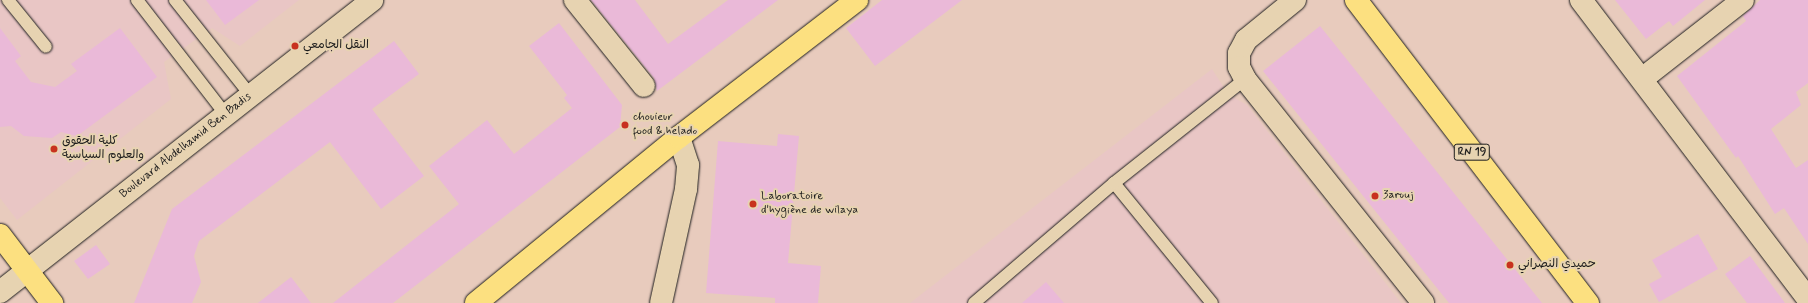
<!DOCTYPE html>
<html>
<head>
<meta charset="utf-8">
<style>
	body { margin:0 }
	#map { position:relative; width:1808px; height:303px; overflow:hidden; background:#e8cbbd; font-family:Mynerve,"Playpen Sans Arabic",sans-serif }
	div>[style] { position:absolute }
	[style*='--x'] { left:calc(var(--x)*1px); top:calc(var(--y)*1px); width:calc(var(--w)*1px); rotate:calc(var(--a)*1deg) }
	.built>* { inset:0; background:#e9c6c5 }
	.building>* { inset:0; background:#eab9d8 }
	.roads { filter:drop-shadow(0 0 1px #1c1c1c) drop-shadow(0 0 1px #1c1c1c) }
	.lane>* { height:12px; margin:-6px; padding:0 6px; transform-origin:6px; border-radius:6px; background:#e7d3b1 }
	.street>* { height:22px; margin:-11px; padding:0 11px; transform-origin:11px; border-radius:11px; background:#e7d3b1 }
	.secondary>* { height:22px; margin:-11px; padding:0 11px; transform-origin:11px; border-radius:11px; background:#e7d3b1 }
	.primary>* { height:22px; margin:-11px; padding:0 11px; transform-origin:11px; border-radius:11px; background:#fce080 }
	.dots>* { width:11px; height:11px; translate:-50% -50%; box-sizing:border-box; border:2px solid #e7d3b1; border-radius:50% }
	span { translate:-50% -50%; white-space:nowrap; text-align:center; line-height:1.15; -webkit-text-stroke:4px #e7d3b1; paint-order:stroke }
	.shield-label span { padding:1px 3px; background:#e7d3b1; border:1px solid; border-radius:3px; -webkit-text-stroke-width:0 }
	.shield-label { font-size:11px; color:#1c1c1c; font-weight:700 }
	.poi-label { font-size:12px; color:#1c1c1c }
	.left { translate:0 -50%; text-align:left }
	.street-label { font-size:12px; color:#1c1c1c }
</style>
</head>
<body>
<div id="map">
	<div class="built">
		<i style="clip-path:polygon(0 0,299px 0,240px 46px,212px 28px,164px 62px,171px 99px,17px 220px,0 198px)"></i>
		<i style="clip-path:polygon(1212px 69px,1228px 94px,1247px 105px,1401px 303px,910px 303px)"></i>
	</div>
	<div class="building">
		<i style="clip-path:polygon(206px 0,259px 0,225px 25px)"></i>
		<i style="clip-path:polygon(591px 0,635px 0,668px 44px,728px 0,778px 0,657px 91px,654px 78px)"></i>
		<i style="clip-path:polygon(882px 0,962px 0,875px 66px,846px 28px)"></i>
		<i style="clip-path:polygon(1615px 0,1705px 0,1673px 26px,1669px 21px,1646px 39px)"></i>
		<i style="clip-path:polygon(1760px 0,1808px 0,1808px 83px,1796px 92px,1801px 105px,1771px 129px,1796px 168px,1808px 160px,1808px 244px,1784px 208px,1775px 214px,1738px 156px,1736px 158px,1677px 76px,1746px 21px,1743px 16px)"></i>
		<i style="clip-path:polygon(559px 23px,622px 105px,620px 127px,393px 303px,333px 303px,459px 204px,429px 166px,487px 120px,514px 154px,572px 108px,564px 98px,567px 95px,529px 46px)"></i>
		<i style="clip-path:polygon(1320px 26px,1542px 303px,1449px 303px,1263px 71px)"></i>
		<i style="clip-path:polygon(0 28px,21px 56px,15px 61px,31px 82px,55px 87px,77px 71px,71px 64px,120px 28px,157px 77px,77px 136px,61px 132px,52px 138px,24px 136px,11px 126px,0 127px)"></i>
		<i style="clip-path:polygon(394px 41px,419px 74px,372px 109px,424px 176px,381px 209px,330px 142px,199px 241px,194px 256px,201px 282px,192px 303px,134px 303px,172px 209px)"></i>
		<i style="clip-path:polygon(778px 134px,799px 136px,788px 263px,821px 266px,818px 303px,775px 303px,775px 298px,706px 293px,718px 141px,777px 146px)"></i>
		<i style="clip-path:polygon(1698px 234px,1718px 269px,1659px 302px,1649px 284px,1662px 277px,1652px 260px)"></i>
		<i style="clip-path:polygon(96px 245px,110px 264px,88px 279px,74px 261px)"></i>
		<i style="clip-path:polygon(1750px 256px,1785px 303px,1747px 303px,1725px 274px)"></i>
		<i style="clip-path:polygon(291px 277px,311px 303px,258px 303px)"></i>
		<i style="clip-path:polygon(1046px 282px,1064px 303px,1022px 303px)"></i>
	</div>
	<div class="roads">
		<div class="lane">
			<i style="--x:8;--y:0;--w:60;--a:51"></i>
			<i style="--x:137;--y:0;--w:144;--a:52.3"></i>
			<i style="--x:175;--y:0;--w:122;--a:51.6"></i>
			<i style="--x:1114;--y:183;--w:155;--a:50.8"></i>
			<i style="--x:974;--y:303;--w:184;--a:-40.6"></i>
			<i style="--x:1114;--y:183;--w:167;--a:-38.4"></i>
		</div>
		<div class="street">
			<i style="--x:575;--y:0;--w:110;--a:51.3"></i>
			<i style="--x:1295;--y:0;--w:63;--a:140.8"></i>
			<i style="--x:1246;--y:40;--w:15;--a:118"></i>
			<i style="--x:1239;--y:53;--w:14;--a:90"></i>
			<i style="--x:1239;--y:67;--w:13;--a:63"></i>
			<i style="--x:1245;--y:79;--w:286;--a:51.5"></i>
			<i style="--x:1581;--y:0;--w:375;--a:52.8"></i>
			<i style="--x:1642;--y:79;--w:128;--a:-38"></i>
			<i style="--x:661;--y:303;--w:117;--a:-77.6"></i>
			<i style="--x:686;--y:189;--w:24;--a:-85"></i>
			<i style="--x:688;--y:165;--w:29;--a:-108"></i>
		</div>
		<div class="secondary">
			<i style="--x:0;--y:292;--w:473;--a:-38.1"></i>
		</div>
		<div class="primary">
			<i style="--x:1356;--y:0;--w:382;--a:52.6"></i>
			<i style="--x:0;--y:235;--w:86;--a:52.6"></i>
			<i style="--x:476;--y:303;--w:262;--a:-39.3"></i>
			<i style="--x:679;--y:137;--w:225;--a:-37.6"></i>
		</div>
	</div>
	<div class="dots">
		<i style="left:295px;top:46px;background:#c8321e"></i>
		<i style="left:625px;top:125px;background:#c8321e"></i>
		<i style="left:54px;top:149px;background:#c8321e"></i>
		<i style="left:1375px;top:196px;background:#c8321e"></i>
		<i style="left:753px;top:204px;background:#c8321e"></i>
		<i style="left:1510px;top:265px;background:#c8321e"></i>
	</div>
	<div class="shield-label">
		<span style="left:1472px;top:152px">RN 19</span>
	</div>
	<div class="poi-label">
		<span class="left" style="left:303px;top:46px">النقل الجامعي</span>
		<span class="left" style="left:633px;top:125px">chouieur<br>food &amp; helado</span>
		<span class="left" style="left:62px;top:149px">كلية الحقوق<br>والعلوم السياسية</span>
		<span class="left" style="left:1383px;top:196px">3arouj</span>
		<span class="left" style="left:761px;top:204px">Laboratoire<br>d'hygiène de wilaya</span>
		<span class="left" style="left:1518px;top:265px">حميدي النصراني</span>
	</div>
	<div class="street-label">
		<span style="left:186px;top:146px;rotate:-38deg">Boulevard Abdelhamid Ben Badis</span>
	</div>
</div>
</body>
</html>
